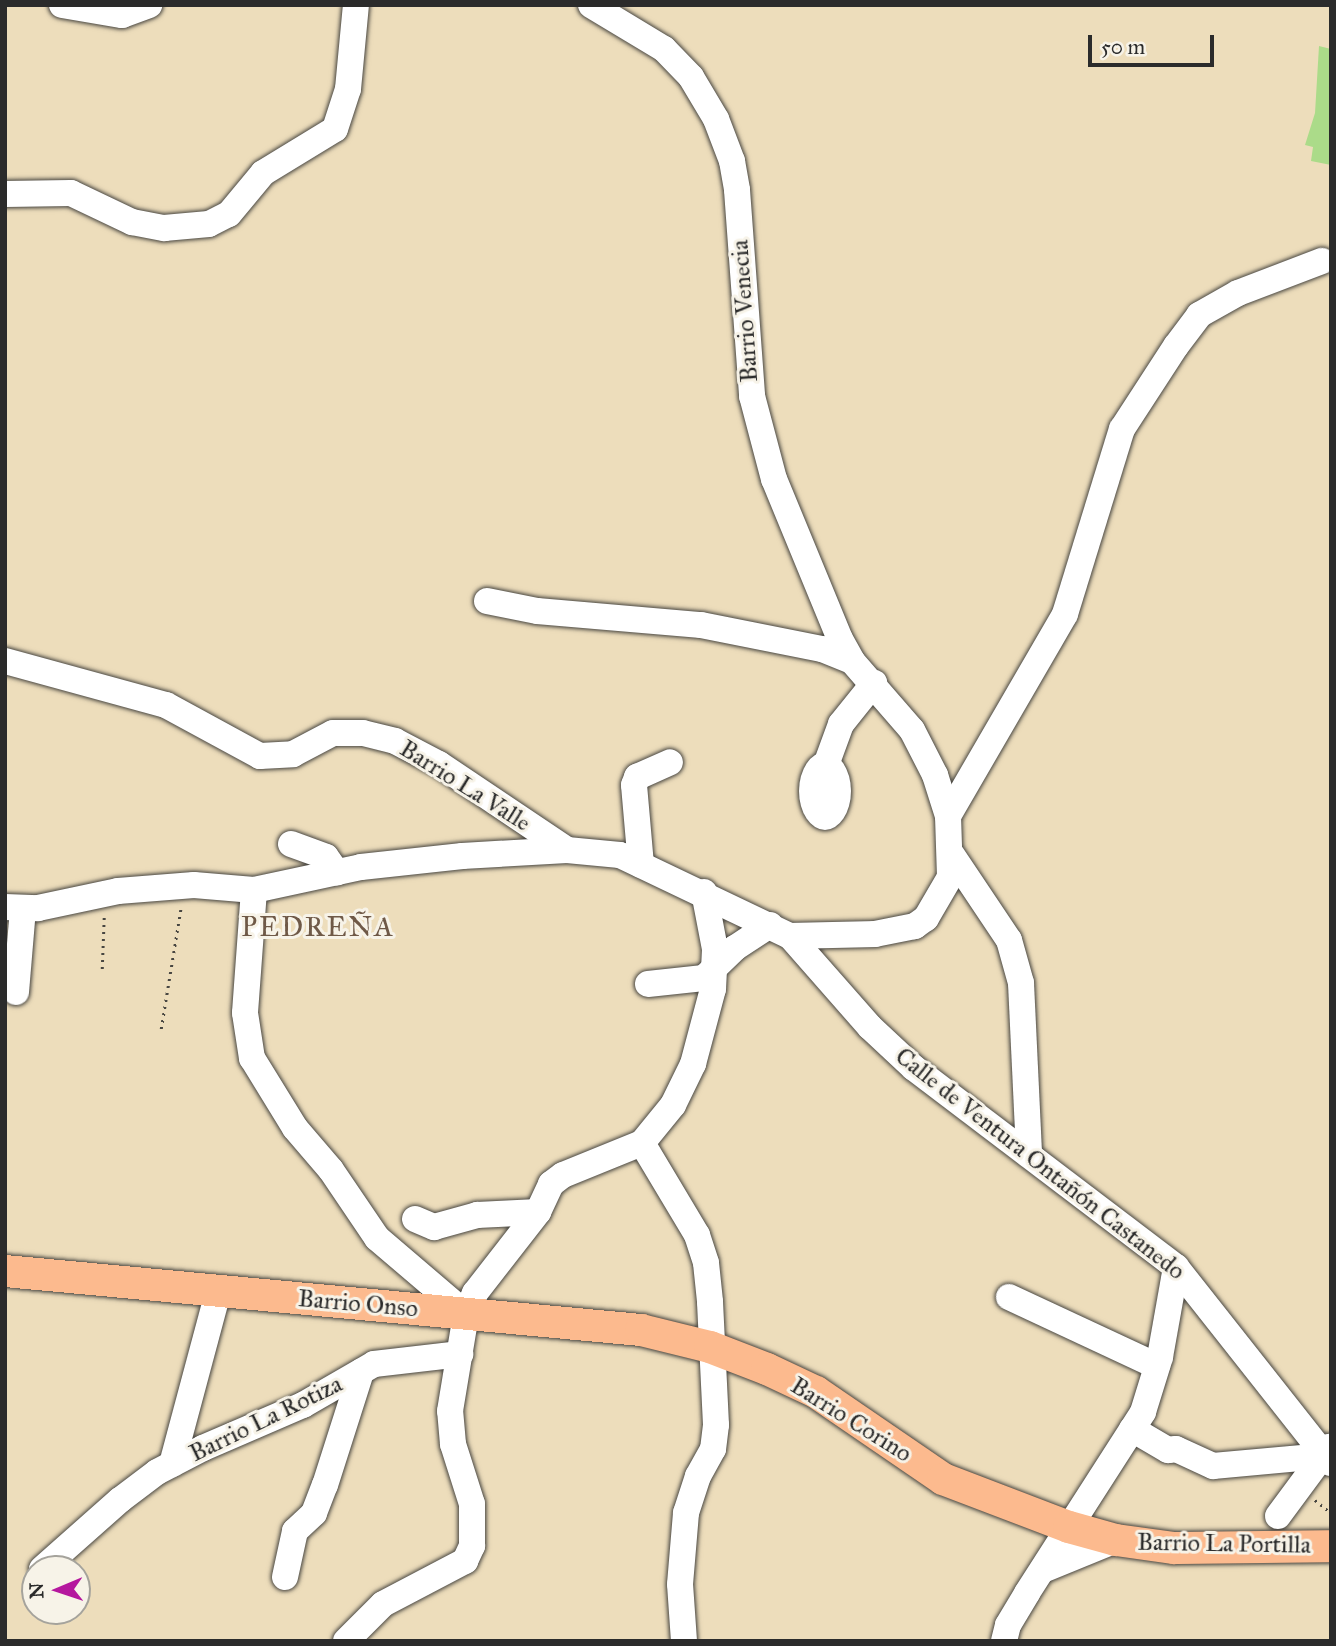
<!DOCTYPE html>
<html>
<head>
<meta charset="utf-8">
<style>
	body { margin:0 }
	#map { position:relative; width:1336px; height:1646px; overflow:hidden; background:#edddbb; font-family:"IM FELL Great Primer",serif }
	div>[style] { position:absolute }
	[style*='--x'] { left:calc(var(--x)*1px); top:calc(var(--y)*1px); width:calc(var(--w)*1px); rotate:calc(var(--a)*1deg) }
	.green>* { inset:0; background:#abdb89 }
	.path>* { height:2.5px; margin-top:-1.25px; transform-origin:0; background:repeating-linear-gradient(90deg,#484641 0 2px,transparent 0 7px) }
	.roads { filter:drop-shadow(0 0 2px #484641) drop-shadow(0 0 2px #484641) }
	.minor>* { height:26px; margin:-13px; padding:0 13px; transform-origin:13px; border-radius:13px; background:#fff }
	.minor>.ring { margin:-13px; padding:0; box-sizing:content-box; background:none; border:26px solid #fff; border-radius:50% }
	.major>* { height:32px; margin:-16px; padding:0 16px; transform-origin:16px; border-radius:16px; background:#fcba8e }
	span { translate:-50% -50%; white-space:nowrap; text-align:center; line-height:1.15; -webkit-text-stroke:6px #f7f3e8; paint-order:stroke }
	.street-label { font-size:24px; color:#2b2b2b }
	.quarter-label { font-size:28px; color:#6f5947; letter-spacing:2px }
	.frame { position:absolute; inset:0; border:7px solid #2b2b2b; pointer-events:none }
	.north { position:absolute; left:21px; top:1555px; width:70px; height:70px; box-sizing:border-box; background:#f7f3e8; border:2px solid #a5a39c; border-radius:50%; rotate:268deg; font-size:19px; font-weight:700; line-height:28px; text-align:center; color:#2b2b2b }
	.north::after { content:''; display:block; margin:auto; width:24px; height:32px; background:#b5179e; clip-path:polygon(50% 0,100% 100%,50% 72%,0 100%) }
	.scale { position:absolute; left:1088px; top:35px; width:126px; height:32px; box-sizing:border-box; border:4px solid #2b2b2b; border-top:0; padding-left:9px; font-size:21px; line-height:24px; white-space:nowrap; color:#2b2b2b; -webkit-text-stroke:5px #f7f3e8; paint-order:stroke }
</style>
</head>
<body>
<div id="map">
	<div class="green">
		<i style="clip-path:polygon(1319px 46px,1331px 49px,1331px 165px,1311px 161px,1313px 147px,1305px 145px,1315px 113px)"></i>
	</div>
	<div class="path">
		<i style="--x:102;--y:969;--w:53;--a:-87.8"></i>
		<i style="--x:161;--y:1029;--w:124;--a:-80.7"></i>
		<i style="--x:1315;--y:1500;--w:21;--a:39"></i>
	</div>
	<div class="roads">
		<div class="minor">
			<i style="--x:62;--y:5;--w:61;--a:9.5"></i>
			<i style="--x:122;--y:15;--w:29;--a:-20"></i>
			<i style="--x:591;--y:5;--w:85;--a:31.1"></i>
			<i style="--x:664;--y:49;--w:39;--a:46"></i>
			<i style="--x:691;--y:77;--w:49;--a:59.2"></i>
			<i style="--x:716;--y:119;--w:45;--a:69.1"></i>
			<i style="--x:732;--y:161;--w:29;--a:80"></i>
			<i style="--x:737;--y:190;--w:207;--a:85.8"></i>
			<i style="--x:752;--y:396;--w:86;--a:75.2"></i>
			<i style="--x:774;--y:479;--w:173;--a:67.6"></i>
			<i style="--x:840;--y:639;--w:25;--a:61"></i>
			<i style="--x:852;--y:661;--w:91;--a:49"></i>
			<i style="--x:912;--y:730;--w:51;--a:62.9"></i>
			<i style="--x:935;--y:775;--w:43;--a:72.4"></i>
			<i style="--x:948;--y:816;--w:61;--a:88.1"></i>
			<i style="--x:950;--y:877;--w:48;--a:120.3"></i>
			<i style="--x:926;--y:918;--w:14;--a:144"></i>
			<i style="--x:915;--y:926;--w:41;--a:168.7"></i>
			<i style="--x:875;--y:934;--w:85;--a:178.7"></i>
			<i style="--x:5;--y:194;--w:66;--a:-0.9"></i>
			<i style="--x:71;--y:193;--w:68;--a:25.4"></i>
			<i style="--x:132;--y:222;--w:33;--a:11"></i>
			<i style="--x:164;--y:228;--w:45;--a:-5.1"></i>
			<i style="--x:209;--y:224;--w:22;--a:-27"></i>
			<i style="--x:229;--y:214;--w:53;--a:-50.3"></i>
			<i style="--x:263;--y:173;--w:84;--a:-31.4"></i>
			<i style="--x:335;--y:129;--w:42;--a:-72"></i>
			<i style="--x:348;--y:89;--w:84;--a:-84.6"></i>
			<i style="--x:487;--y:601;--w:51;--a:11.3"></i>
			<i style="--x:537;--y:611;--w:165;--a:4.9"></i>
			<i style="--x:701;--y:625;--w:123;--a:11.2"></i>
			<i style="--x:822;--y:649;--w:32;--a:22"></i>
			<i style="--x:5;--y:661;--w:167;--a:15.3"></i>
			<i style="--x:166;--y:705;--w:107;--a:28.5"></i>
			<i style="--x:260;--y:756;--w:33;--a:-3"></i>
			<i style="--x:293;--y:754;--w:45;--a:-27.7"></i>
			<i style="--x:333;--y:733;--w:30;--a:0"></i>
			<i style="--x:363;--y:733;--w:33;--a:14"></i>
			<i style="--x:395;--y:741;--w:50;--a:27.6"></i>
			<i style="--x:439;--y:764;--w:154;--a:33.9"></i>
			<i style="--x:826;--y:765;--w:44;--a:-69.9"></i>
			<i style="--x:841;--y:724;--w:53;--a:-51.2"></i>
			<i class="ring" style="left:812px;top:765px;width:-4px;height:-4px"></i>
			<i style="--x:948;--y:816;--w:233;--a:-59.9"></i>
			<i style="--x:1065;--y:614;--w:194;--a:-72.9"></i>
			<i style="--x:1122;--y:429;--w:99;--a:-57"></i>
			<i style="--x:1176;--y:346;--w:39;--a:-53"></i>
			<i style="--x:1199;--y:315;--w:45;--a:-29.4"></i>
			<i style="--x:1238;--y:293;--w:90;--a:-20.9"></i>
			<i style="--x:291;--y:844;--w:37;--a:20"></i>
			<i style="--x:326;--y:857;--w:19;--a:55"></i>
			<i style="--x:952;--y:855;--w:102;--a:56.2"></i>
			<i style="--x:1009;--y:940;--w:45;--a:74.4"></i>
			<i style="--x:1021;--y:983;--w:172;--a:87.3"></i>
			<i style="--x:641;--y:865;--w:80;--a:-95"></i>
			<i style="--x:634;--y:785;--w:9;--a:-69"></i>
			<i style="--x:637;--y:777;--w:36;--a:-24"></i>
			<i style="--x:254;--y:890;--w:123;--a:94.2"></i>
			<i style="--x:245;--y:1013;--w:46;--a:81.2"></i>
			<i style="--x:252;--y:1058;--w:82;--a:58.4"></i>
			<i style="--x:295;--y:1128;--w:55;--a:49.4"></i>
			<i style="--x:331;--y:1170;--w:82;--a:55.9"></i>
			<i style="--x:377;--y:1238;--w:117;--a:40.5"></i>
			<i style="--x:5;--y:907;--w:33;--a:2"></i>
			<i style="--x:38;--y:908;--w:82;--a:-12"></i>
			<i style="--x:118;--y:891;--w:76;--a:-4.5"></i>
			<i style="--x:194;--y:885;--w:60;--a:4.8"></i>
			<i style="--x:254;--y:890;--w:109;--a:-12.1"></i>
			<i style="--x:361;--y:867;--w:102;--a:-6.2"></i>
			<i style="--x:462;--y:856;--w:105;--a:-3.3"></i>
			<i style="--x:567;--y:850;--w:53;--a:5.4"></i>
			<i style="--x:620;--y:855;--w:188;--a:25.5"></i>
			<i style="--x:790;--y:936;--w:121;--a:48.7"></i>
			<i style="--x:870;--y:1027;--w:60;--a:43"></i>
			<i style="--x:914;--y:1068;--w:329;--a:37.2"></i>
			<i style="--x:1176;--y:1267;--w:250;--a:51.7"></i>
			<i style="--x:648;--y:984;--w:56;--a:-6.1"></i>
			<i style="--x:704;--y:978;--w:43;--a:-44.1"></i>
			<i style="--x:735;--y:948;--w:42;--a:-33.3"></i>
			<i style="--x:16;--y:992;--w:84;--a:-85.2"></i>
			<i style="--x:642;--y:1143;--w:107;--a:59.1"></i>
			<i style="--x:697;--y:1235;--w:29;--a:72"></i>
			<i style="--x:706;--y:1263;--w:39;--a:84"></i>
			<i style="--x:710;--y:1302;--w:123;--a:87.2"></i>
			<i style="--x:716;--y:1425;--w:24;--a:97"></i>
			<i style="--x:713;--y:1449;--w:31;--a:119"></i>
			<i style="--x:698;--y:1476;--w:39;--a:108"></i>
			<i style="--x:686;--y:1513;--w:71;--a:94.8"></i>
			<i style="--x:680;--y:1584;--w:57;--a:86"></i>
			<i style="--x:415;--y:1219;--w:21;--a:23"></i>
			<i style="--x:434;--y:1227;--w:45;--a:-15.6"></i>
			<i style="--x:477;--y:1215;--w:61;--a:-2.8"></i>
			<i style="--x:1009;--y:1297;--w:163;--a:25"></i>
			<i style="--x:1132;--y:1429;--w:42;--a:30.3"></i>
			<i style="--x:1168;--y:1450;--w:8;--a:-7"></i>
			<i style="--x:1176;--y:1449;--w:41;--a:24.7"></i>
			<i style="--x:1213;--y:1466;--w:109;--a:-5.2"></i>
			<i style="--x:172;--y:1464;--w:178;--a:-75"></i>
			<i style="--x:1278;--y:1516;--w:86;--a:-53.5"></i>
			<i style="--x:42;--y:1569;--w:104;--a:-41.5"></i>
			<i style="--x:120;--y:1500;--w:46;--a:-37.1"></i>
			<i style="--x:157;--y:1472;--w:52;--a:-27.6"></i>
			<i style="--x:203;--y:1448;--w:109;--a:-23.3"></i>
			<i style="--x:303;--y:1405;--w:82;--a:-30"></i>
			<i style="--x:374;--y:1364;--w:87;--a:-6.6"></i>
			<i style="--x:1045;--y:1569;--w:77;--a:-22.2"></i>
			<i style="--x:285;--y:1577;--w:47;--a:-77.7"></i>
			<i style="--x:295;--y:1531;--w:26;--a:-43"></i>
			<i style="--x:314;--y:1513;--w:30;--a:-69"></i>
			<i style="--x:325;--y:1485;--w:119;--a:-72.3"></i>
			<i style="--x:346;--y:1641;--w:52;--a:-45"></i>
			<i style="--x:383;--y:1604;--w:93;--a:-27.7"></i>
			<i style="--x:465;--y:1561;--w:17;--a:-65"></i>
			<i style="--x:472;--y:1546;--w:42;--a:-90"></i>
			<i style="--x:472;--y:1504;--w:63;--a:-107.6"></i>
			<i style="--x:453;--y:1444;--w:33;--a:-95"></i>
			<i style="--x:450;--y:1411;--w:98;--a:-80.6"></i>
			<i style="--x:466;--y:1314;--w:23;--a:-67"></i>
			<i style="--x:475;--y:1293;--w:103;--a:-52.1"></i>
			<i style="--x:538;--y:1212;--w:31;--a:-65"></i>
			<i style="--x:551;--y:1184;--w:15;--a:-37"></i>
			<i style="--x:563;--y:1175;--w:85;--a:-22.1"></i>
			<i style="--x:642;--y:1143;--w:49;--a:-50.8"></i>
			<i style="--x:673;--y:1105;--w:46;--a:-64"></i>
			<i style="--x:693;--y:1064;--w:78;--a:-75.1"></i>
			<i style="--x:713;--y:989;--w:40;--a:-87.1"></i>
			<i style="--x:715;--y:949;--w:58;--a:-100.9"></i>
			<i style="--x:1004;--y:1641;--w:16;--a:-76"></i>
			<i style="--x:1008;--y:1625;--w:37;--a:-59"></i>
			<i style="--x:1027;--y:1593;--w:215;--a:-57.3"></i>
			<i style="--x:1143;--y:1412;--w:58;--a:-72.8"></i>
			<i style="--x:1160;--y:1357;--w:91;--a:-79.9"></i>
		</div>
		<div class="major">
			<i style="--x:5;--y:1271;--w:639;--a:5.3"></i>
			<i style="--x:641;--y:1330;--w:71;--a:13.8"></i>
			<i style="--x:710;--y:1347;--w:61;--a:21.1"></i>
			<i style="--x:767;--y:1369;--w:54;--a:25.1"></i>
			<i style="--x:816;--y:1392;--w:154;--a:34.4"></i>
			<i style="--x:943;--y:1479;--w:135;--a:20.9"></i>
			<i style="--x:1069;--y:1527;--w:49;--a:15.5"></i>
			<i style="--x:1116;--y:1540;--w:59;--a:7.9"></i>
			<i style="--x:1174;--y:1548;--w:157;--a:-0.7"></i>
		</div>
	</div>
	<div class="street-label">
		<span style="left:745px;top:311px;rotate:-94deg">Barrio Venecia</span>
		<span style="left:465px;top:786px;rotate:32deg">Barrio La Valle</span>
		<span style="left:1040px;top:1164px;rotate:38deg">Calle de Ventura Ontañón Castanedo</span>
		<span style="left:358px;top:1304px;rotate:5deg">Barrio Onso</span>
		<span style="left:266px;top:1419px;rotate:-26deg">Barrio La Rotiza</span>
		<span style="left:851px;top:1420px;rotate:32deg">Barrio Corino</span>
		<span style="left:1224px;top:1544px;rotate:1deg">Barrio La Portilla</span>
	</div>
	<div class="quarter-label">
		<span style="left:318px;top:927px">PEDREÑA</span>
	</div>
	<div class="frame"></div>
	<div class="north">N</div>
	<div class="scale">50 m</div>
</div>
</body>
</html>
